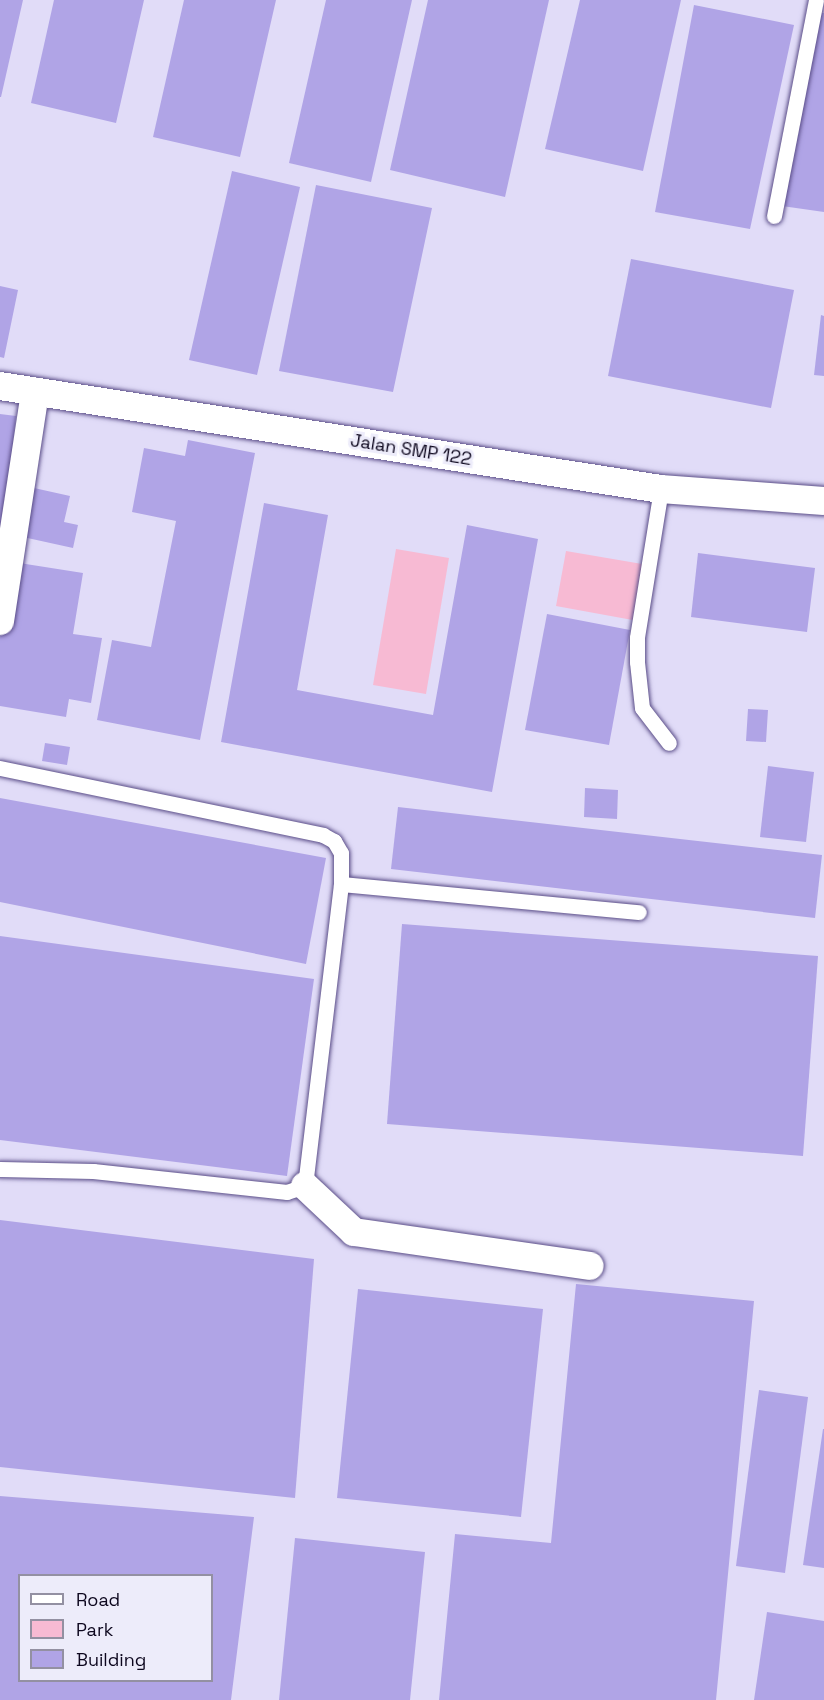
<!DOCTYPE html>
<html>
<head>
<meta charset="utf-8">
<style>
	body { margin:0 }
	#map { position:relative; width:824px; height:1700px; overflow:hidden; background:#e1dcf8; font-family:"Space Grotesk",sans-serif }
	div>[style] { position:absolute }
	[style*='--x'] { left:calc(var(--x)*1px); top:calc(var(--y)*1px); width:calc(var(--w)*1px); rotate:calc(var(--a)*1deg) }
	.green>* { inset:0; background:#f7bad3 }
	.building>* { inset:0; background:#b0a4e6 }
	.roads { filter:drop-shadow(0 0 2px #5a4d88) drop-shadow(0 0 2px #5a4d88) }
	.service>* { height:15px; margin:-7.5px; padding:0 7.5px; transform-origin:7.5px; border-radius:7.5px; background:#fff }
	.minor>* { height:28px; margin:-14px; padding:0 14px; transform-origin:14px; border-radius:14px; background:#fff }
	span { translate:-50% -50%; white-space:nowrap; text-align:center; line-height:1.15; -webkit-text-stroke:6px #edecfa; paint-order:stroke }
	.street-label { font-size:18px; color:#0d071e }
	.legend { position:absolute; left:18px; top:1574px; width:195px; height:108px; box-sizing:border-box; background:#edecfa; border:2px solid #9390a2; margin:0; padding:8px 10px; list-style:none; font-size:18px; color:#0d071e }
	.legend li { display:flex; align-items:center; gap:12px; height:30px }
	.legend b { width:30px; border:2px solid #9390a2 }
</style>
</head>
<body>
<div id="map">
	<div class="green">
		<i style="clip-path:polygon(396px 549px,449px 558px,426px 694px,373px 685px)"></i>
		<i style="clip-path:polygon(566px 551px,648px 565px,638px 621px,556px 606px)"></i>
	</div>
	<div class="building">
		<i style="clip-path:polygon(0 0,23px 0,1px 97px,0 97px)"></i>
		<i style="clip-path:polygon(54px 0,144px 0,116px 123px,31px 103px)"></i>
		<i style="clip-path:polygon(184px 0,276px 0,240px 157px,153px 137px)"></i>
		<i style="clip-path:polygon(326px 0,412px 0,371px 182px,289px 163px)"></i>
		<i style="clip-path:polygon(428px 0,549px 0,505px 197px,390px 170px)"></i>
		<i style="clip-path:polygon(580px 0,681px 0,643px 171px,545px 149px)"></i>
		<i style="clip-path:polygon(694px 5px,794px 25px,750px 229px,655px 212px)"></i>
		<i style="clip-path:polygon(820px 13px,824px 13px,824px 212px,782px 206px)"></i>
		<i style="clip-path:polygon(232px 171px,300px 187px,257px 375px,189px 360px)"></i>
		<i style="clip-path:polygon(316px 185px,432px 208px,393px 392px,279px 371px)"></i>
		<i style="clip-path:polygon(631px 259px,794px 290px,771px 408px,608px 376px)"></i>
		<i style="clip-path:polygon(0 286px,18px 290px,4px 358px,0 357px)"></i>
		<i style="clip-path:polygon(821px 315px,824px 316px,824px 376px,814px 375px)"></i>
		<i style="clip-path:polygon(0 414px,16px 416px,2px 546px,0 546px)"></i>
		<i style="clip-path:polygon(188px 440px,255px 453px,200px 740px,97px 720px,112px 640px,151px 647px,176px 521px,132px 512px,144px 448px,185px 456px)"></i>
		<i style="clip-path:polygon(34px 488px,70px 496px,64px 522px,78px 525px,73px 548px,23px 537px)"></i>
		<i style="clip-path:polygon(264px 503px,328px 515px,297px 690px,433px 715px,467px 525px,538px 539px,492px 792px,221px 742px)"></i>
		<i style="clip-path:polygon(698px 553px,815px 568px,807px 632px,691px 617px)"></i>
		<i style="clip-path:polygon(13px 562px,83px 573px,73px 634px,102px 638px,91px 703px,69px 699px,66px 717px,0 706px,0 638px)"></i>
		<i style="clip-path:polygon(547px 614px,630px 630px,609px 745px,525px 730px)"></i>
		<i style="clip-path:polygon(748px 709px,768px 710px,766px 742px,746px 741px)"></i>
		<i style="clip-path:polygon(45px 743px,70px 747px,67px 765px,42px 761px)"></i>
		<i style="clip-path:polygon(768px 766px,814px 772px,806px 842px,760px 837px)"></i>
		<i style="clip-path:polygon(585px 788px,618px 790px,617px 819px,584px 817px)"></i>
		<i style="clip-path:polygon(0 798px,326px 858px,306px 964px,0 902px)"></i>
		<i style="clip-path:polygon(398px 807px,822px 855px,815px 918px,391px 869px)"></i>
		<i style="clip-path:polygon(402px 924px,818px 956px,803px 1156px,387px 1124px)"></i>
		<i style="clip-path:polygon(0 936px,314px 979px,287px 1176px,0 1140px)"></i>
		<i style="clip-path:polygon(0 1220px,314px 1259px,295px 1498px,0 1467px)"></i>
		<i style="clip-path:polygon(576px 1284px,754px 1301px,716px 1700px,439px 1700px,455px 1534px,551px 1543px)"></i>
		<i style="clip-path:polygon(358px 1289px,543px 1309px,521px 1517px,337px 1498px)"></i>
		<i style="clip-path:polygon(759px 1390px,808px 1397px,785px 1573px,736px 1566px)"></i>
		<i style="clip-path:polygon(823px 1429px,824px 1429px,824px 1568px,803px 1565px)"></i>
		<i style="clip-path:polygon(evenodd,0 1496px,254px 1517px,231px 1700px,0 1700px,0 1496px,20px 1576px,212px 1576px,212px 1680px,20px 1680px,20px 1576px)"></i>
		<i style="clip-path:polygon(295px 1538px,425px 1552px,410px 1700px,279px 1700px)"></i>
		<i style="clip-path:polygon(767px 1612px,824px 1621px,824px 1700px,754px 1700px)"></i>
	</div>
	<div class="roads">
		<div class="service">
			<i style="--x:774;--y:216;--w:220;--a:-79"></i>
			<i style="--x:661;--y:489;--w:151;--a:99.2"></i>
			<i style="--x:637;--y:638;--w:24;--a:90"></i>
			<i style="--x:637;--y:662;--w:46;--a:83.8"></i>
			<i style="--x:642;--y:708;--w:44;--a:52.4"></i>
			<i style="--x:0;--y:768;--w:330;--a:11.7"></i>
			<i style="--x:323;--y:835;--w:13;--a:29"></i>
			<i style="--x:334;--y:841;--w:14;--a:60"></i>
			<i style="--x:341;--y:853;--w:31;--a:90"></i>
			<i style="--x:341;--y:884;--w:304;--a:96.8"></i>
			<i style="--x:305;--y:1186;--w:19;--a:162"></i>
			<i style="--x:287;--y:1192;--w:195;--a:-173.8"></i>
			<i style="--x:93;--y:1171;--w:93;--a:-178.8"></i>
			<i style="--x:341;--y:884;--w:299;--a:5.4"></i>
		</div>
		<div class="minor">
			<i style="--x:0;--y:386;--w:669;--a:8.86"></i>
			<i style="--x:661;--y:489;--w:163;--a:4.2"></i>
			<i style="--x:0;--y:621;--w:232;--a:-81.3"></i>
			<i style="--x:305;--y:1186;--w:67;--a:43.2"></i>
			<i style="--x:354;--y:1232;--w:238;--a:8.2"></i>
		</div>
	</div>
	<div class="street-label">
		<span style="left:411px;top:450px;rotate:9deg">Jalan SMP 122</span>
	</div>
	<ul class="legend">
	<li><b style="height:8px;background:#fff"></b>Road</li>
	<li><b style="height:16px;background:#f7bad3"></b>Park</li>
	<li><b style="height:16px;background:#b0a4e6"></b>Building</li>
	</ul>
</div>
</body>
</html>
